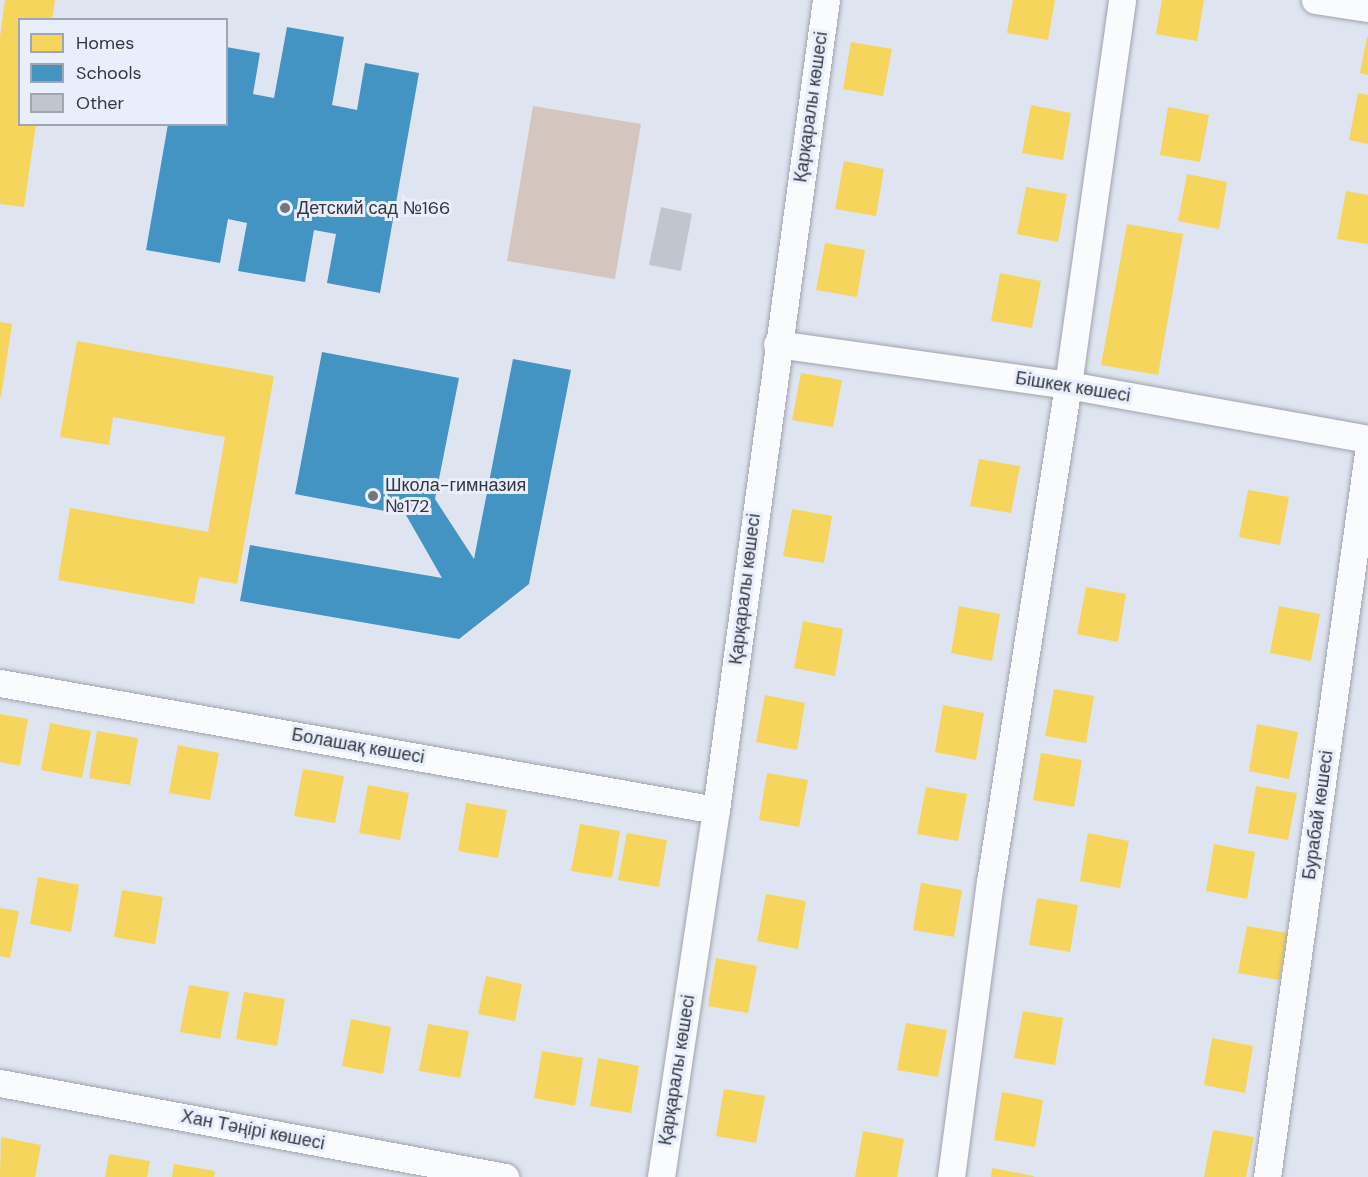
<!DOCTYPE html>
<html>
<head>
<meta charset="utf-8">
<style>
	body { margin:0 }
	#map { position:relative; width:1368px; height:1177px; overflow:hidden; background:#dfe4f1; font-family:"DM Sans",sans-serif }
	div>[style] { position:absolute }
	[style*='--x'] { left:calc(var(--x)*1px); top:calc(var(--y)*1px); width:calc(var(--w)*1px); rotate:calc(var(--a)*1deg) }
	.green>* { inset:0; background:#d4c6bf }
	.homes>* { inset:0; background:#f6d55c }
	.schools>* { inset:0; background:#4393c3 }
	.building>* { inset:0; background:#c1c5ce }
	.roads { filter:drop-shadow(0 0 2px #9fa3ac) drop-shadow(0 0 2px #9fa3ac) }
	.minor>* { height:27px; margin:-13.5px; padding:0 13.5px; transform-origin:13.5px; border-radius:13.5px; background:#fafbfd }
	.dots>* { width:16px; height:16px; translate:-50% -50%; box-sizing:border-box; border:3px solid #e8eefc; border-radius:50% }
	span { translate:-50% -50%; white-space:nowrap; text-align:center; line-height:1.15; -webkit-text-stroke:6px #e8eefc; paint-order:stroke }
	.street-label { font-size:18px; color:#343740 }
	.poi-label { font-size:18px; color:#343740 }
	.left { translate:0 -50%; text-align:left }
	.legend { position:absolute; left:18px; top:18px; width:210px; height:108px; box-sizing:border-box; background:#e8eefc; border:2px solid #a0a5b1; margin:0; padding:8px 10px; list-style:none; font-size:18px; color:#343740 }
	.legend li { display:flex; align-items:center; gap:12px; height:30px }
	.legend b { width:30px; border:2px solid #a0a5b1 }
</style>
</head>
<body>
<div id="map">
	<div class="green">
		<i style="clip-path:polygon(533px 106px,641px 124px,615px 279px,507px 261px)"></i>
	</div>
	<div class="homes">
		<i style="clip-path:polygon(5px 0,55px 0,52px 20px,20px 20px,20px 124px,36px 124px,24px 207px,0 204px,0 37px)"></i>
		<i style="clip-path:polygon(1013px 0,1055px 0,1048px 40px,1007px 33px)"></i>
		<i style="clip-path:polygon(1162px 0,1204px 0,1197px 41px,1156px 34px)"></i>
		<i style="clip-path:polygon(1367px 37px,1368px 37px,1368px 75px,1360px 73px)"></i>
		<i style="clip-path:polygon(851px 42px,892px 49px,883px 96px,843px 89px)"></i>
		<i style="clip-path:polygon(1358px 93px,1368px 95px,1368px 144px,1349px 140px)"></i>
		<i style="clip-path:polygon(1031px 105px,1071px 113px,1063px 160px,1022px 153px)"></i>
		<i style="clip-path:polygon(1168px 107px,1209px 115px,1200px 162px,1160px 155px)"></i>
		<i style="clip-path:polygon(844px 161px,884px 169px,876px 216px,835px 209px)"></i>
		<i style="clip-path:polygon(1187px 174px,1227px 182px,1219px 229px,1178px 221px)"></i>
		<i style="clip-path:polygon(1026px 187px,1067px 194px,1058px 242px,1017px 234px)"></i>
		<i style="clip-path:polygon(1346px 191px,1368px 195px,1368px 244px,1337px 239px)"></i>
		<i style="clip-path:polygon(1127px 224px,1183px 234px,1158px 375px,1101px 365px)"></i>
		<i style="clip-path:polygon(825px 243px,865px 250px,857px 297px,816px 290px)"></i>
		<i style="clip-path:polygon(1000px 273px,1041px 281px,1032px 328px,991px 321px)"></i>
		<i style="clip-path:polygon(0 322px,12px 324px,1px 397px,0 396px)"></i>
		<i style="clip-path:polygon(77px 341px,274px 376px,237px 584px,199px 577px,194px 604px,58px 580px,70px 508px,208px 532px,225px 437px,113px 417px,109px 445px,60px 437px)"></i>
		<i style="clip-path:polygon(801px 373px,842px 380px,833px 427px,792px 420px)"></i>
		<i style="clip-path:polygon(979px 459px,1020px 466px,1011px 513px,970px 506px)"></i>
		<i style="clip-path:polygon(1248px 490px,1289px 497px,1280px 545px,1239px 537px)"></i>
		<i style="clip-path:polygon(792px 509px,832px 516px,824px 563px,783px 556px)"></i>
		<i style="clip-path:polygon(1086px 587px,1126px 594px,1118px 642px,1077px 634px)"></i>
		<i style="clip-path:polygon(959px 606px,1000px 614px,992px 661px,951px 653px)"></i>
		<i style="clip-path:polygon(1279px 606px,1320px 614px,1311px 661px,1270px 653px)"></i>
		<i style="clip-path:polygon(803px 621px,843px 629px,835px 676px,794px 668px)"></i>
		<i style="clip-path:polygon(1054px 689px,1094px 696px,1086px 743px,1045px 736px)"></i>
		<i style="clip-path:polygon(765px 695px,805px 703px,797px 750px,756px 742px)"></i>
		<i style="clip-path:polygon(943px 705px,984px 713px,976px 760px,935px 752px)"></i>
		<i style="clip-path:polygon(0 714px,28px 719px,20px 766px,0 762px)"></i>
		<i style="clip-path:polygon(50px 723px,91px 731px,82px 778px,41px 770px)"></i>
		<i style="clip-path:polygon(1257px 724px,1298px 732px,1289px 779px,1249px 771px)"></i>
		<i style="clip-path:polygon(97px 731px,138px 738px,130px 785px,89px 778px)"></i>
		<i style="clip-path:polygon(178px 745px,219px 753px,210px 800px,169px 793px)"></i>
		<i style="clip-path:polygon(1041px 753px,1082px 760px,1074px 807px,1033px 800px)"></i>
		<i style="clip-path:polygon(303px 769px,344px 776px,335px 823px,294px 816px)"></i>
		<i style="clip-path:polygon(767px 773px,808px 780px,799px 827px,759px 820px)"></i>
		<i style="clip-path:polygon(368px 785px,409px 793px,400px 840px,359px 833px)"></i>
		<i style="clip-path:polygon(1256px 786px,1297px 793px,1288px 840px,1248px 833px)"></i>
		<i style="clip-path:polygon(926px 787px,967px 794px,958px 841px,917px 834px)"></i>
		<i style="clip-path:polygon(466px 803px,507px 810px,498px 858px,458px 851px)"></i>
		<i style="clip-path:polygon(580px 824px,620px 831px,612px 878px,571px 871px)"></i>
		<i style="clip-path:polygon(627px 833px,667px 840px,659px 887px,618px 880px)"></i>
		<i style="clip-path:polygon(1088px 833px,1129px 841px,1120px 888px,1080px 881px)"></i>
		<i style="clip-path:polygon(1214px 844px,1255px 852px,1247px 899px,1206px 891px)"></i>
		<i style="clip-path:polygon(38px 877px,79px 885px,71px 932px,30px 924px)"></i>
		<i style="clip-path:polygon(921px 883px,962px 890px,954px 937px,913px 930px)"></i>
		<i style="clip-path:polygon(122px 890px,163px 897px,155px 944px,114px 937px)"></i>
		<i style="clip-path:polygon(766px 894px,806px 901px,798px 949px,757px 941px)"></i>
		<i style="clip-path:polygon(1037px 898px,1078px 905px,1070px 952px,1029px 945px)"></i>
		<i style="clip-path:polygon(0 908px,19px 911px,10px 958px,0 956px)"></i>
		<i style="clip-path:polygon(1247px 926px,1288px 933px,1279px 980px,1238px 973px)"></i>
		<i style="clip-path:polygon(716px 958px,757px 966px,748px 1013px,708px 1006px)"></i>
		<i style="clip-path:polygon(486px 976px,522px 984px,515px 1021px,478px 1014px)"></i>
		<i style="clip-path:polygon(189px 985px,229px 992px,220px 1039px,180px 1032px)"></i>
		<i style="clip-path:polygon(244px 992px,285px 999px,277px 1046px,236px 1039px)"></i>
		<i style="clip-path:polygon(1023px 1011px,1063px 1018px,1055px 1065px,1014px 1058px)"></i>
		<i style="clip-path:polygon(351px 1019px,391px 1027px,383px 1074px,342px 1066px)"></i>
		<i style="clip-path:polygon(906px 1023px,947px 1030px,938px 1077px,897px 1070px)"></i>
		<i style="clip-path:polygon(428px 1024px,469px 1031px,460px 1078px,419px 1071px)"></i>
		<i style="clip-path:polygon(1212px 1038px,1253px 1046px,1245px 1093px,1204px 1085px)"></i>
		<i style="clip-path:polygon(542px 1051px,583px 1058px,575px 1106px,534px 1098px)"></i>
		<i style="clip-path:polygon(598px 1058px,639px 1066px,631px 1113px,590px 1106px)"></i>
		<i style="clip-path:polygon(724px 1089px,765px 1096px,756px 1143px,716px 1136px)"></i>
		<i style="clip-path:polygon(1002px 1092px,1043px 1100px,1035px 1147px,994px 1140px)"></i>
		<i style="clip-path:polygon(1213px 1130px,1254px 1137px,1246px 1177px,1204px 1177px)"></i>
		<i style="clip-path:polygon(863px 1131px,904px 1139px,897px 1177px,855px 1177px)"></i>
		<i style="clip-path:polygon(1px 1137px,41px 1145px,35px 1177px,0 1177px)"></i>
		<i style="clip-path:polygon(109px 1154px,150px 1161px,147px 1177px,105px 1177px)"></i>
		<i style="clip-path:polygon(174px 1164px,215px 1171px,214px 1177px,172px 1177px)"></i>
		<i style="clip-path:polygon(992px 1168px,1034px 1176px,1034px 1177px,991px 1177px)"></i>
	</div>
	<div class="schools">
		<i style="clip-path:polygon(287px 27px,344px 37px,332px 105px,357px 110px,365px 63px,419px 73px,380px 293px,327px 283px,336px 234px,314px 230px,305px 282px,238px 271px,247px 223px,228px 219px,220px 263px,146px 250px,168px 124px,226px 124px,226px 47px,260px 53px,253px 94px,274px 98px)"></i>
		<i style="clip-path:polygon(322px 352px,459px 378px,435px 499px,474px 559px,513px 359px,571px 370px,529px 584px,459px 639px,240px 601px,250px 545px,442px 578px,406px 515px,295px 494px)"></i>
	</div>
	<div class="building">
		<i style="clip-path:polygon(661px 207px,692px 214px,681px 271px,649px 265px)"></i>
	</div>
	<div class="roads">
		<div class="minor">
			<i style="--x:1315;--y:0;--w:54;--a:8.6"></i>
			<i style="--x:777;--y:344;--w:294;--a:8"></i>
			<i style="--x:1068;--y:385;--w:305;--a:10.2"></i>
			<i style="--x:0;--y:683;--w:727;--a:10.06"></i>
			<i style="--x:0;--y:1083;--w:514;--a:10.54"></i>
			<i style="--x:661;--y:1177;--w:371;--a:-81.5"></i>
			<i style="--x:716;--y:810;--w:817;--a:-82.27"></i>
			<i style="--x:951;--y:1177;--w:298;--a:-82.5"></i>
			<i style="--x:990;--y:882;--w:503;--a:-81.08"></i>
			<i style="--x:1068;--y:385;--w:389;--a:-82"></i>
			<i style="--x:1267;--y:1177;--w:731;--a:-82.06"></i>
		</div>
	</div>
	<div class="dots">
		<i style="left:285px;top:208px;background:#70747e"></i>
		<i style="left:373px;top:496px;background:#70747e"></i>
	</div>
	<div class="street-label">
		<span style="left:811px;top:107px;rotate:-82deg">Қарқаралы көшесі</span>
		<span style="left:1073px;top:387px;rotate:9deg">Бішкек көшесі</span>
		<span style="left:745px;top:589px;rotate:-83deg">Қарқаралы көшесі</span>
		<span style="left:358px;top:746px;rotate:10deg">Болашақ көшесі</span>
		<span style="left:1318px;top:815px;rotate:-82deg">Бурабай көшесі</span>
		<span style="left:677px;top:1070px;rotate:-81deg">Қарқаралы көшесі</span>
		<span style="left:253px;top:1130px;rotate:11deg">Хан Тәңірі көшесі</span>
	</div>
	<div class="poi-label">
		<span class="left" style="left:297px;top:208px">Детский сад №166</span>
		<span class="left" style="left:385px;top:496px">Школа-гимназия<br>№172</span>
	</div>
	<ul class="legend">
	<li><b style="height:16px;background:#f6d55c"></b>Homes</li>
	<li><b style="height:16px;background:#4393c3"></b>Schools</li>
	<li><b style="height:16px;background:#c1c5ce"></b>Other</li>
	</ul>
</div>
</body>
</html>
